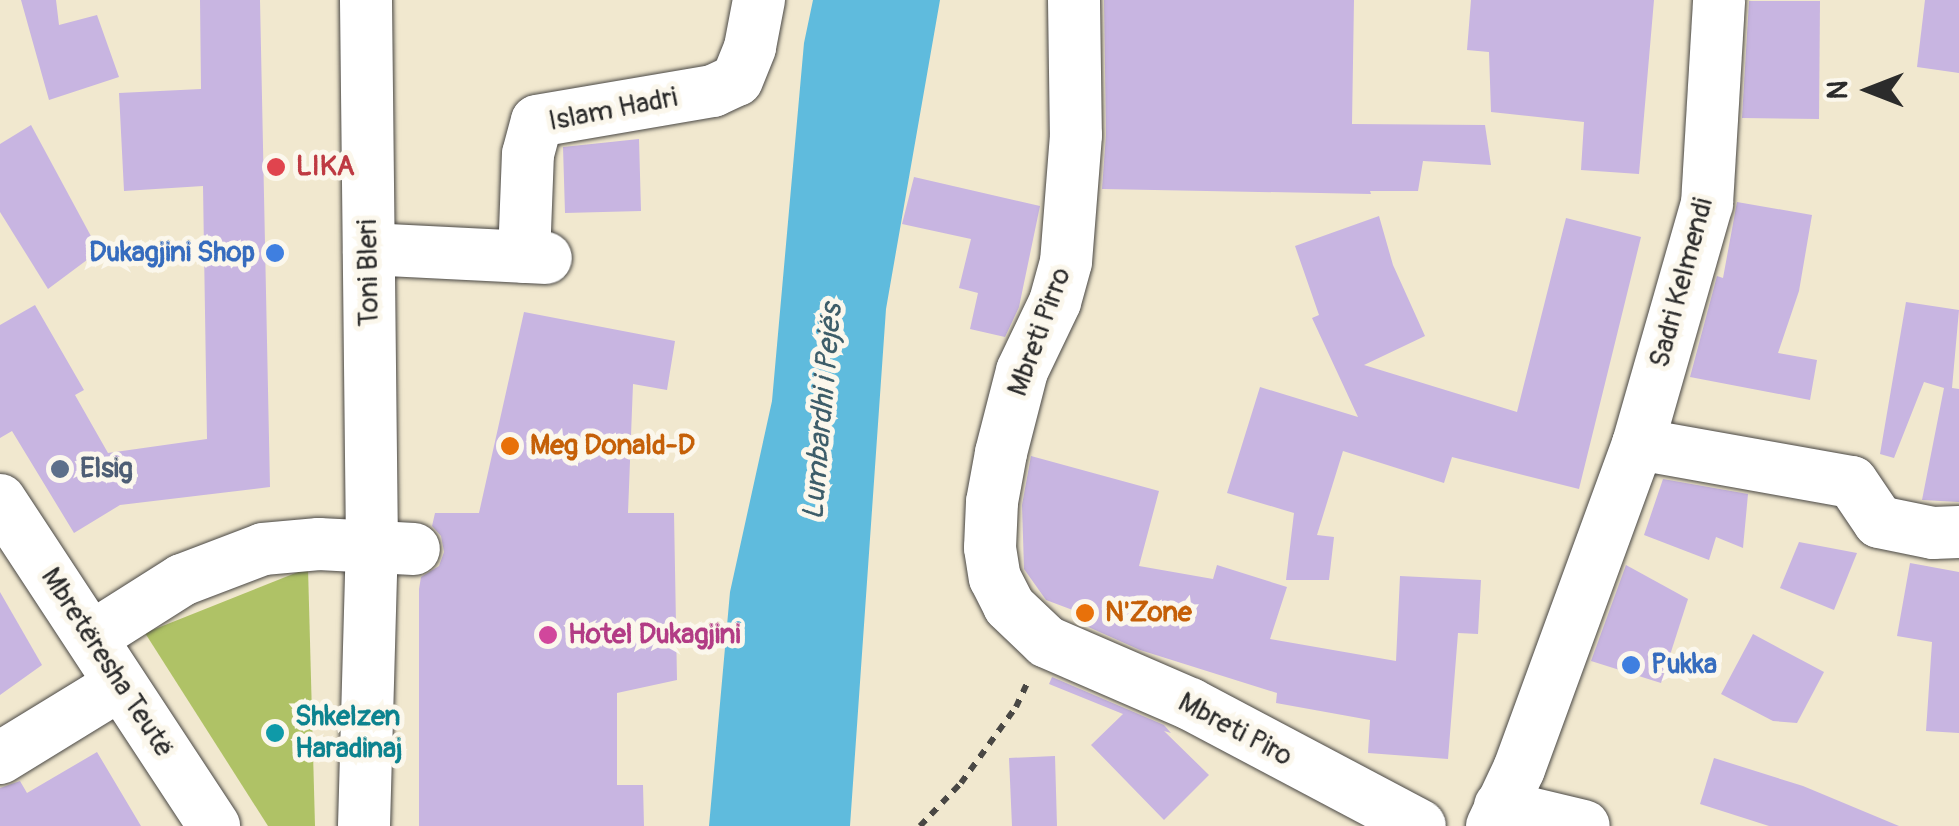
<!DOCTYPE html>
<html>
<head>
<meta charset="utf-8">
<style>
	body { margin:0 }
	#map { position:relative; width:1959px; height:826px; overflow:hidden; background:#f1e8cf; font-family:Pangolin,sans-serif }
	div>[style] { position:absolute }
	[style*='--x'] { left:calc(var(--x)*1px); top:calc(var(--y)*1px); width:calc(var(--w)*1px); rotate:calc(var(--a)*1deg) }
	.green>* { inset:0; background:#afc266 }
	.water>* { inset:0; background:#5fbbdd }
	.building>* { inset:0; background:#c8b5e1 }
	.path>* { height:6px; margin-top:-3px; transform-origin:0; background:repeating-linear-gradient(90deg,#494744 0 8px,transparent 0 16px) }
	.roads { filter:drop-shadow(0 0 2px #494744) drop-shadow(0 0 2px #494744) }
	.minor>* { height:52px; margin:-26px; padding:0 26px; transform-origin:26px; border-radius:26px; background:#fff }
	.dots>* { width:28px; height:28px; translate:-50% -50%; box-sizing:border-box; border:5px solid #fbf7ec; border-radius:50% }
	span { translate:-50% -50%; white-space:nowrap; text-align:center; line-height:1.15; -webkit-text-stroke:10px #fbf7ec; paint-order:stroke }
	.street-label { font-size:28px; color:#2b2b2b }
	.health-label { font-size:28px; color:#be3a42; font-weight:700 }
	.left { translate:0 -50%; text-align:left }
	.shop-label { font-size:28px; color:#366cbe; font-weight:700 }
	.right { translate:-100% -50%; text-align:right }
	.food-label { font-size:28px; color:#c56008; font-weight:700 }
	.service-label { font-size:28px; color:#4e5e75; font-weight:700 }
	.hotel-label { font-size:28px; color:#b23c85; font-weight:700 }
	.culture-label { font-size:28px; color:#0d838f; font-weight:700 }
	.water-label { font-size:30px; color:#3d5d69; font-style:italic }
	.north { position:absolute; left:1819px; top:40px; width:100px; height:100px; -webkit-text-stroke:8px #fbf7ec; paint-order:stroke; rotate:270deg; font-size:28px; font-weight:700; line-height:40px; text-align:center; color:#2b2b2b }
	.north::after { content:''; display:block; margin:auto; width:35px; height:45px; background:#2b2b2b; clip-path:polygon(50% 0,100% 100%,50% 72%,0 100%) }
</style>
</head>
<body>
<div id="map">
	<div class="green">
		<i style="clip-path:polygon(308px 568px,315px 826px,268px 826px,145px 633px)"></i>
	</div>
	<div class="water">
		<i style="clip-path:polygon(813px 0,940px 0,886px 309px,850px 826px,709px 826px,730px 592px,772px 401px,804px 43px)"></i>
	</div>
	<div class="building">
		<i style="clip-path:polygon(21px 0,56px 0,59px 25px,97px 15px,119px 77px,49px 100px)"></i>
		<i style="clip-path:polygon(200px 0,260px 0,270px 487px,120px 505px,74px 533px,12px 431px,0 438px,0 325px,35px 305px,84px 390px,75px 395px,108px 453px,207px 439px,203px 186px,124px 191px,119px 93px,201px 89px)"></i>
		<i style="clip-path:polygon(1104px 0,1354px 0,1352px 124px,1485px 125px,1491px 165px,1423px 161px,1418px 191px,1370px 191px,1371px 194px,1102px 189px,1106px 135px)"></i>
		<i style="clip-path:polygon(1471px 0,1654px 0,1639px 174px,1581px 170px,1584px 122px,1491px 112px,1489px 52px,1467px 50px)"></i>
		<i style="clip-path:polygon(1925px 0,1959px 0,1959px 73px,1917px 67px)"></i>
		<i style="clip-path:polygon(1749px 1px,1820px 1px,1819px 119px,1742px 118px)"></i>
		<i style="clip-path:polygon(31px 125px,99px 251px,48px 289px,0 212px,0 144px)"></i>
		<i style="clip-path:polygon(639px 139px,641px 211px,565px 213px,563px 147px)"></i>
		<i style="clip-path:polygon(914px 177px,1040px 206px,1019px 307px,1005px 337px,970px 329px,978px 293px,959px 288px,971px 239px,902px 224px)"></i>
		<i style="clip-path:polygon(1737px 202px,1812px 215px,1799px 291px,1778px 353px,1817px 360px,1810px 400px,1690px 377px,1717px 276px,1723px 278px)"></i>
		<i style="clip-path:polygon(1379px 216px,1393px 265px,1425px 336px,1364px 365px,1517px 412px,1566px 218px,1641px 237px,1579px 489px,1452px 457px,1444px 483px,1343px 451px,1317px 535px,1334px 537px,1329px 580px,1286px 580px,1294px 513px,1227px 493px,1260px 387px,1358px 417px,1312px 318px,1319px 315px,1295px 246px)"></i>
		<i style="clip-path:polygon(1906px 302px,1959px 310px,1952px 388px,1959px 389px,1959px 502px,1922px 500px,1944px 388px,1924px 382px,1894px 458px,1880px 454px)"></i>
		<i style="clip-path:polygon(524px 312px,675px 341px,667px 390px,633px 384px,628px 513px,674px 513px,677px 680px,617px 693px,617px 785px,643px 785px,644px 826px,419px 826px,419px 589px,421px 577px,439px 566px,444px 552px,441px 536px,432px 526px,435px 513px,479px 513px)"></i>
		<i style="clip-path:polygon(1031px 456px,1159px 491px,1139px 566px,1213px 579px,1217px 565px,1287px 587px,1270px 639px,1396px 661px,1400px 576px,1481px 580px,1478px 634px,1458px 633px,1448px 759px,1368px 753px,1370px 720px,1276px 703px,1277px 693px,1140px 650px,1075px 621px,1078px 612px,1046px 600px,1024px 569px,1022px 505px)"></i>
		<i style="clip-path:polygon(1663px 479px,1748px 494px,1743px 548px,1716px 537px,1709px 560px,1644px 535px)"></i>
		<i style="clip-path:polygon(1799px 542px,1857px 553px,1834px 610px,1780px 588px)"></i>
		<i style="clip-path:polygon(1910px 563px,1959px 572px,1959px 733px,1926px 731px,1932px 642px,1897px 636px)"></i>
		<i style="clip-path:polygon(1626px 565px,1688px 599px,1661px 683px,1591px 661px)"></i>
		<i style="clip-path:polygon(0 592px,42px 665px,0 695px)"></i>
		<i style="clip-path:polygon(1753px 634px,1824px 672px,1797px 723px,1773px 721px,1721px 694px)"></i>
		<i style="clip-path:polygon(1052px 677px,1164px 725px,1171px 733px,1164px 731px,1209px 775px,1164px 820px,1091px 745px,1123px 714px,1049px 684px)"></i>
		<i style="clip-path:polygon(97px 752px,141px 826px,0 826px,0 788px,20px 781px,27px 793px)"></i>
		<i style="clip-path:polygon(1055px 756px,1057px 826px,1012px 826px,1009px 758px)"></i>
		<i style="clip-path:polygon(1714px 758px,1803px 786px,1899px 826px,1769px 826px,1700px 804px)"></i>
	</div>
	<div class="path">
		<i style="--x:920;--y:826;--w:59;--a:-46.4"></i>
		<i style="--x:961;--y:783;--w:94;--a:-54.1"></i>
		<i style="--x:1016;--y:707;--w:26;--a:-65"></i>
	</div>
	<div class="roads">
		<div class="minor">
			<i style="--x:1074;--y:0;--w:135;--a:89.2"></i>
			<i style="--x:1076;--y:135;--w:127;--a:94.5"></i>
			<i style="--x:1066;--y:262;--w:41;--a:105.4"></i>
			<i style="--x:1055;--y:302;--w:76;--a:115.6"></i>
			<i style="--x:1022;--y:371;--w:85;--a:104.4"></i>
			<i style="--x:1001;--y:453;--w:50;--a:100.4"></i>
			<i style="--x:992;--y:502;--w:46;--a:92.5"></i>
			<i style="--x:990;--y:548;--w:30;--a:81"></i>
			<i style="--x:995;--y:578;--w:31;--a:63"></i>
			<i style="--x:1009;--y:606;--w:52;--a:43.5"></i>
			<i style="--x:1047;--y:642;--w:156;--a:23.4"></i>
			<i style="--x:1190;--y:704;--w:260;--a:27.9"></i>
			<i style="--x:369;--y:249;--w:177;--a:2.9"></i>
			<i style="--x:524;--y:257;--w:103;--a:-87.8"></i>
			<i style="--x:528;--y:154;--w:34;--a:-75"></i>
			<i style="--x:537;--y:121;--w:179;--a:-9.7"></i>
			<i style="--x:713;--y:91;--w:26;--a:-25"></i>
			<i style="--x:737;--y:80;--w:35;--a:-68"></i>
			<i style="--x:750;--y:47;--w:48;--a:-79.2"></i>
			<i style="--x:1638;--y:444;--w:217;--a:10.1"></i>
			<i style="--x:1852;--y:482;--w:48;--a:56"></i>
			<i style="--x:1879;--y:522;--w:55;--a:11.5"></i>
			<i style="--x:1933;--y:533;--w:26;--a:-2"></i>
			<i style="--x:0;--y:500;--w:390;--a:56.7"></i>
			<i style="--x:92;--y:637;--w:107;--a:-32.3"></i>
			<i style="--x:182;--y:580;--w:87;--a:-20.9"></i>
			<i style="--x:263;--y:549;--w:56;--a:-5.1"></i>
			<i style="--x:319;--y:544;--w:95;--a:3"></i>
			<i style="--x:0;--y:758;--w:140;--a:-31.5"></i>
			<i style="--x:1500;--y:806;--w:86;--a:13.4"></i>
			<i style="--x:364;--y:826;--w:279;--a:-88.4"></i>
			<i style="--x:372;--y:547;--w:547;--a:-90.63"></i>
			<i style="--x:1492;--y:826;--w:63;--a:-64.7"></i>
			<i style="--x:1519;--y:769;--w:346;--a:-69.9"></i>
			<i style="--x:1638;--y:444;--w:250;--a:-74"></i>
			<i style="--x:1707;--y:204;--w:204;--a:-86.6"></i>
		</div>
	</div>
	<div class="dots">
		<i style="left:276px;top:167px;background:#e0444e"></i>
		<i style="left:275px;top:253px;background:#3f7fe0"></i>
		<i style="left:510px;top:446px;background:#e8710a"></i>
		<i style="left:60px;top:469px;background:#5c6f8a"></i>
		<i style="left:1085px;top:613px;background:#e8710a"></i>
		<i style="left:548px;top:635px;background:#d1479c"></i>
		<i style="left:1631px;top:665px;background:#3f7fe0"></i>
		<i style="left:275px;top:733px;background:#0f9aa8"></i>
	</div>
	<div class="street-label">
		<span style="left:613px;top:110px;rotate:-11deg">Islam Hadri</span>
		<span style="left:369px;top:273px;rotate:-91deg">Toni Bleri</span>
		<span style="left:1682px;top:283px;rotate:-75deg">Sadri Kelmendi</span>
		<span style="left:1040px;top:332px;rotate:-70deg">Mbreti Pirro</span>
		<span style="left:107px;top:663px;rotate:57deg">Mbretëresha Teutë</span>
		<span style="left:1235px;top:730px;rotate:28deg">Mbreti Piro</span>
	</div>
	<div class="health-label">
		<span class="left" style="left:296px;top:167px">LIKA</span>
	</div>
	<div class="shop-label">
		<span class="right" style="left:255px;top:253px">Dukagjini Shop</span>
		<span class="left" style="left:1651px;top:665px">Pukka</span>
	</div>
	<div class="food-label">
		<span class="left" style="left:530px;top:446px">Meg Donald-D</span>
		<span class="left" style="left:1105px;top:613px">N'Zone</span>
	</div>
	<div class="service-label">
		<span class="left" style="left:80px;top:469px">Elsig</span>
	</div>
	<div class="hotel-label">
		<span class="left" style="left:568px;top:635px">Hotel Dukagjini</span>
	</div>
	<div class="culture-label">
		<span class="left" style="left:295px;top:733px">Shkelzen<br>Haradinaj</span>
	</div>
	<div class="water-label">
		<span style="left:823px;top:412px;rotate:-85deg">Lumbardhi i Pejës</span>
	</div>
	<div class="north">N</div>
</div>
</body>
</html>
